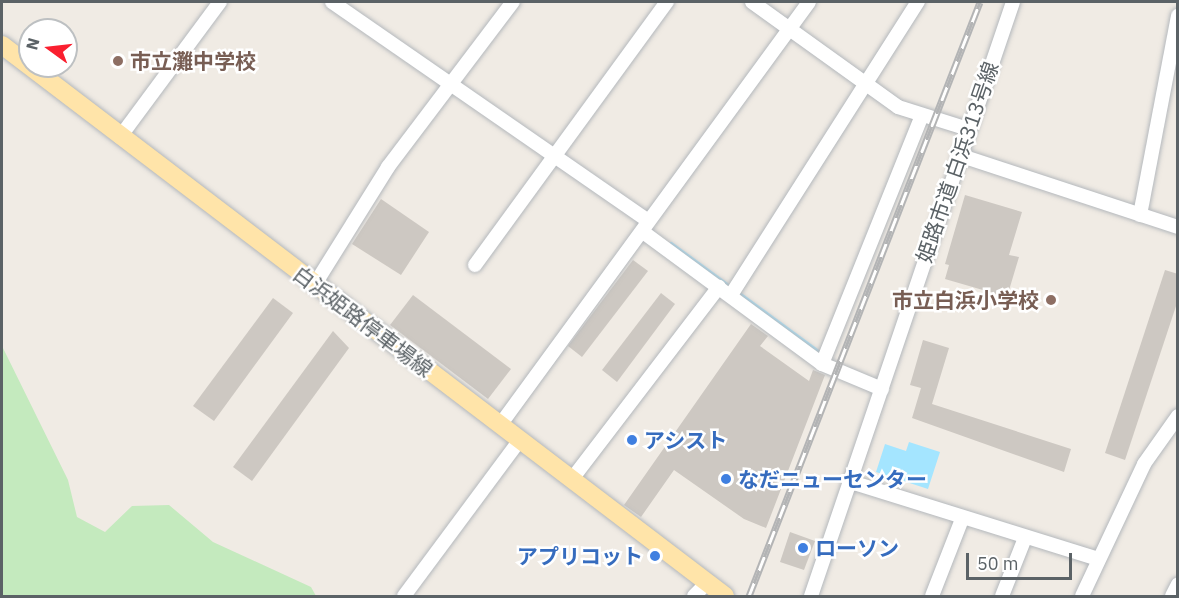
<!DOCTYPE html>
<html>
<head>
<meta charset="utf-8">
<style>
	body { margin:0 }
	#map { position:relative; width:1179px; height:598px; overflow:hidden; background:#f0ebe4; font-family:"IBM Plex Sans","Noto Sans JP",sans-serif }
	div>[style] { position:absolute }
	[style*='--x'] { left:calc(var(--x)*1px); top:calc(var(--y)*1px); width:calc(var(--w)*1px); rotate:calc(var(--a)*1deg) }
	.green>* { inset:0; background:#c4eabe }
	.water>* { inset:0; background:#a4e5ff }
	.stream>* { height:4.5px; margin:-2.25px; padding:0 2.25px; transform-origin:2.25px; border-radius:2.25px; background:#a4e5ff }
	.building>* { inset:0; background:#cdc8c2 }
	.roads { filter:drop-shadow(0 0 2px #b4b8bc) drop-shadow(0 0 2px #b4b8bc) }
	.minor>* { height:14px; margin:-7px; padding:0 7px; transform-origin:7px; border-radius:7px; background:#fff }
	.major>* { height:18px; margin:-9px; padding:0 9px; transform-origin:9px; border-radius:9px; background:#ffe4a9 }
	.rail>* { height:7px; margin-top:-3.5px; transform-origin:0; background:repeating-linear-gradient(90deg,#fff 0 14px,#b3b4b5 0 28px); box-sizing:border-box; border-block:2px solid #b3b4b5 }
	.dots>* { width:16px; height:16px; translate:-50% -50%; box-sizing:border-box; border:3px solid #fff; border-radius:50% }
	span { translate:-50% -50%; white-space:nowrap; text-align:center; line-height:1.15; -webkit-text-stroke:5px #fff; paint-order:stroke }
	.education-label { font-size:21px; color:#785e54; font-weight:700 }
	.left { translate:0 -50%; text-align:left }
	.right { translate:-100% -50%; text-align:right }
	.street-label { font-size:21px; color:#5b6266 }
	.shop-label { font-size:21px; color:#366cbe; font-weight:700 }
	.frame { position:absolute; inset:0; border:3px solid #5b6266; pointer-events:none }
	.north { position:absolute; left:18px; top:18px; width:60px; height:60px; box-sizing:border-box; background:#fff; border:2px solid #bdc0c2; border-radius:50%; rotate:285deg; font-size:16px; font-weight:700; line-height:24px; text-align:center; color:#5b6266 }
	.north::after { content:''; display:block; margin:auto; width:21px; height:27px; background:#fa1f2f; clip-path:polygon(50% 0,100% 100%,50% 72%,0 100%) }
	.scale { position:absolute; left:966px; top:553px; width:106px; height:27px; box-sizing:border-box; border:3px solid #5b6266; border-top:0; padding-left:8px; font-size:18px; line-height:21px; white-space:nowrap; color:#5b6266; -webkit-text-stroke:4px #fff; paint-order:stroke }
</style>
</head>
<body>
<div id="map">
	<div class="green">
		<i style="clip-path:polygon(2px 346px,68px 480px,77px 517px,105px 532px,132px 506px,169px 505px,213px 542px,311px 587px,316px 596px,2px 596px)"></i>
	</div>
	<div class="water">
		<i style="clip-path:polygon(909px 442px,940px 452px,928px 489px,876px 472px,885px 444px,906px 451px)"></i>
	</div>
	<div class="stream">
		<i style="--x:671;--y:244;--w:186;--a:36.3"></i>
	</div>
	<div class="building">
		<i style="clip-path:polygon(965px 195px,1022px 212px,1009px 255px,1019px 257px,1007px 297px,945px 279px,949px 265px,945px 264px)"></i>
		<i style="clip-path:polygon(381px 199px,429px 232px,401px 275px,352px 244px)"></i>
		<i style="clip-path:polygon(633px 260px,648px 271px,582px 357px,568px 346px)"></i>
		<i style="clip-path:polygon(1165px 270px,1178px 274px,1178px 300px,1125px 460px,1105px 453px)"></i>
		<i style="clip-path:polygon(661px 293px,675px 304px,617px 382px,602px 370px)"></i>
		<i style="clip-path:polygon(413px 295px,511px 369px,488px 399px,390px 325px)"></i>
		<i style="clip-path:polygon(273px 298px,293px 313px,214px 421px,193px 406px)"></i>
		<i style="clip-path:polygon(751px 324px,768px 336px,760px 346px,809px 381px,813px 370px,825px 375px,766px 528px,744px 519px,674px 470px,641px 517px,624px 505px)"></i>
		<i style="clip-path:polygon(333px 331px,349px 348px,252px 481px,233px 467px)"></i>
		<i style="clip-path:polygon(923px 340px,949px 348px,932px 404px,1071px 449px,1064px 472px,912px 418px,921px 388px,910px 385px)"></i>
		<i style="clip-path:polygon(790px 532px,815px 541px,804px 570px,780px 562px)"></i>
	</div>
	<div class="roads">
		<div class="minor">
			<i style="--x:332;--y:2;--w:384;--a:34.7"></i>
			<i style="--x:752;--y:2;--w:180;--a:35.7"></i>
			<i style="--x:898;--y:107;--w:73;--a:17.4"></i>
			<i style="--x:120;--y:137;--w:168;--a:-53.5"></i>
			<i style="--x:959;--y:155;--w:231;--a:18.2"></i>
			<i style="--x:1140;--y:215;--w:203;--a:-79.2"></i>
			<i style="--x:643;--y:232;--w:222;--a:36.4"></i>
			<i style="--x:822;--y:364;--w:65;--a:22.6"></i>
			<i style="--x:475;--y:265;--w:326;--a:-53.9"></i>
			<i style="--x:315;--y:284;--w:138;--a:-58"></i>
			<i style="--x:388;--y:167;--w:207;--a:-52.9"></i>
			<i style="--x:731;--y:295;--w:348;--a:-57.5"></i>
			<i style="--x:822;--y:364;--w:268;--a:-68.1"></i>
			<i style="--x:500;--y:425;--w:524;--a:-53.85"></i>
			<i style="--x:572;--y:479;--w:242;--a:-52.6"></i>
			<i style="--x:851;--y:482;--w:259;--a:17.3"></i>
			<i style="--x:404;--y:596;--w:193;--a:-53.4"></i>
			<i style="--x:694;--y:596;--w:18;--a:-45"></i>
			<i style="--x:811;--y:596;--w:627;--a:-71.22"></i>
			<i style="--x:932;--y:596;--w:83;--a:-68.7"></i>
			<i style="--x:1002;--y:596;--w:62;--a:-68.4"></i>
			<i style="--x:1082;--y:596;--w:146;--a:-64.8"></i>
			<i style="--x:1144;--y:464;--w:59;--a:-54.7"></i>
			<i style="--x:1172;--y:596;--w:13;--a:-63"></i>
		</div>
		<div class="major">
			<i style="--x:2;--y:45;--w:909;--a:37.31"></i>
		</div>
	</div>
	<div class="rail">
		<i style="--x:749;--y:596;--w:637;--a:-68.75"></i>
	</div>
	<div class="dots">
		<i style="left:118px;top:61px;background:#8d6e63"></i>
		<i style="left:1051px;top:300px;background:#8d6e63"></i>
		<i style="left:632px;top:440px;background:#3f7fe0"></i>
		<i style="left:726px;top:479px;background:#3f7fe0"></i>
		<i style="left:803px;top:548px;background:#3f7fe0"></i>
		<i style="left:655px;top:556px;background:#3f7fe0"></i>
	</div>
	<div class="education-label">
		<span class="left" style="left:130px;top:61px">市立灘中学校</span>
		<span class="right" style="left:1039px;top:300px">市立白浜小学校</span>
	</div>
	<div class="street-label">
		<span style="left:957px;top:162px;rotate:-71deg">姫路市道 白浜313号線</span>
		<span style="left:363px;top:321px;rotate:37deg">白浜姫路停車場線</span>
	</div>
	<div class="shop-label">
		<span class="left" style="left:644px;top:440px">アシスト</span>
		<span class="left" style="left:738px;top:479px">なだニューセンター</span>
		<span class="left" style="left:815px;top:548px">ローソン</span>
		<span class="right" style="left:643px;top:556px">アプリコット</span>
	</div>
	<div class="frame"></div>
	<div class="north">N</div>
	<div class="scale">50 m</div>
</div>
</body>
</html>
